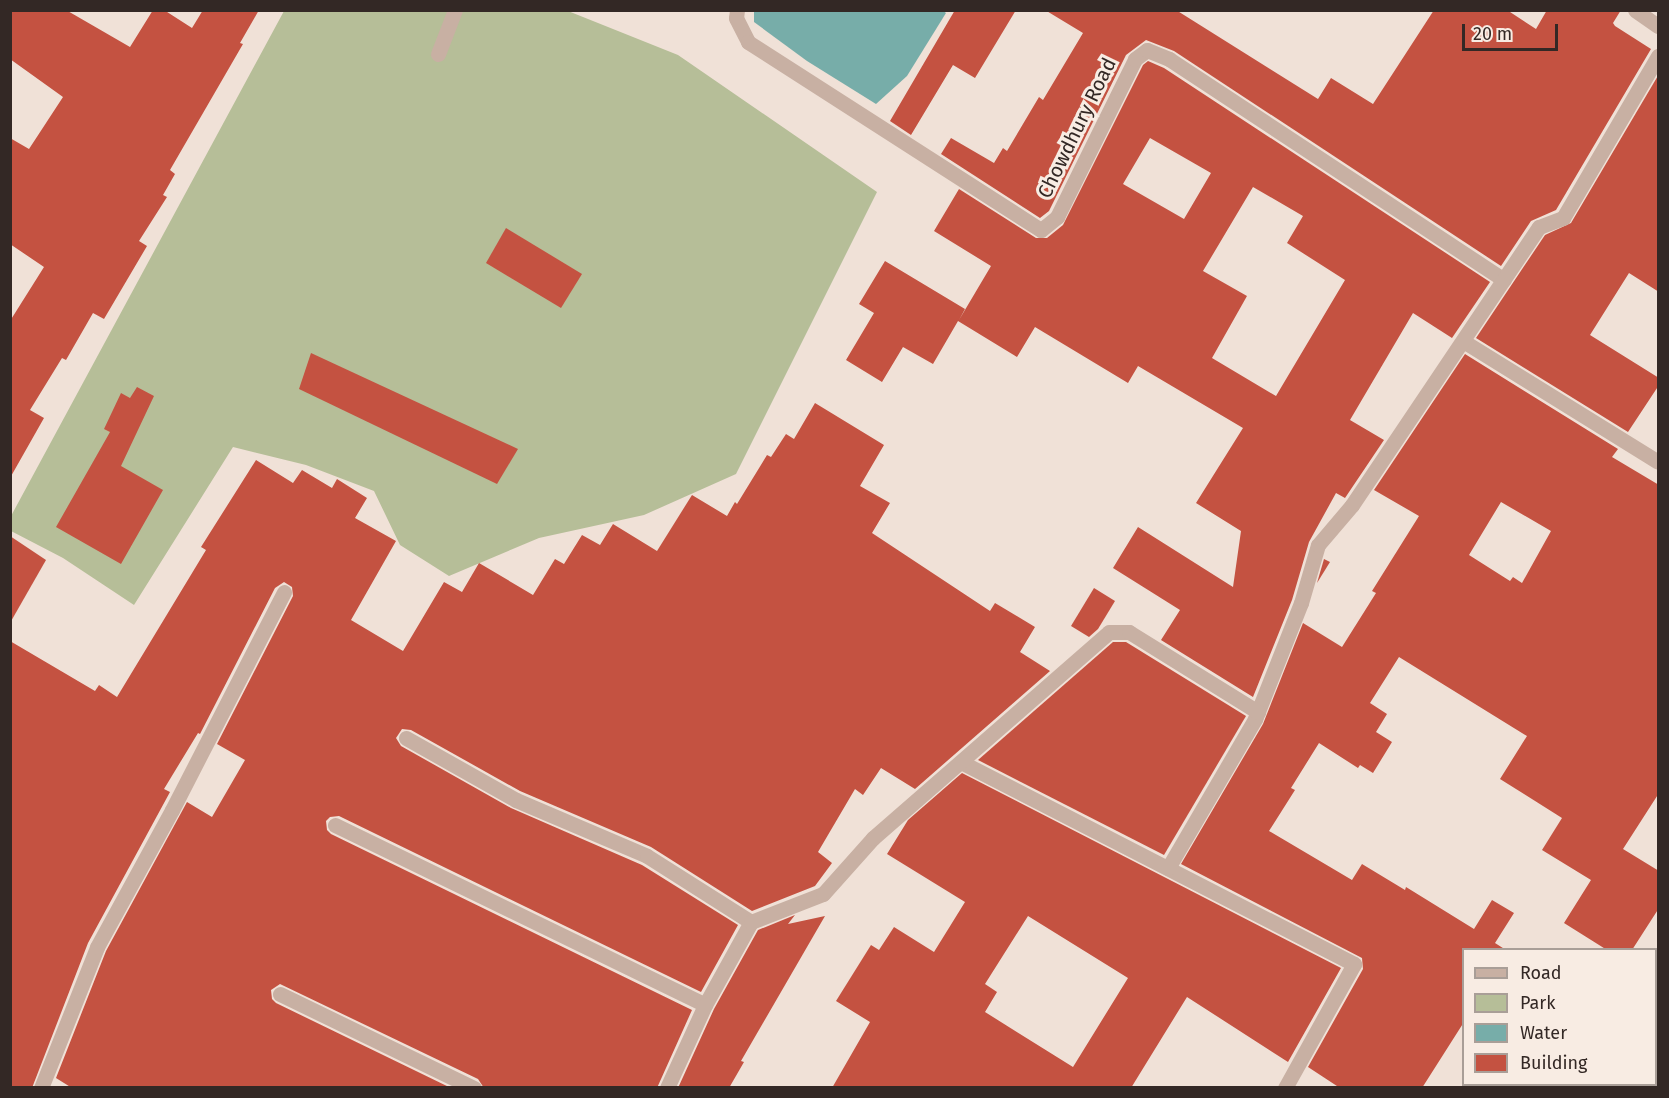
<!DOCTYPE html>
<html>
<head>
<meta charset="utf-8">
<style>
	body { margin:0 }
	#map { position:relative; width:1669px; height:1098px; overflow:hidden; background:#f0e1d7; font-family:"Fira Sans",sans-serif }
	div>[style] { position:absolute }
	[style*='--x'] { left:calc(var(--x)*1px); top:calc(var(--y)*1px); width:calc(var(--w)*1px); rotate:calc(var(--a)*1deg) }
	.green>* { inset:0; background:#b6be98 }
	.water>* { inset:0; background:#77ada9 }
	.building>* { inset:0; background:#c45241 }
	.minor>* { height:15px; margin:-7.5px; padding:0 7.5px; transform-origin:7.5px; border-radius:7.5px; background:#c8b0a3 }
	span { translate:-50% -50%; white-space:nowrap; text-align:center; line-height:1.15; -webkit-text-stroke:6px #f8ece3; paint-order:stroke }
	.street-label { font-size:20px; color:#332825 }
	.frame { position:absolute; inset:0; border:12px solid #332825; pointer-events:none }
	.legend { position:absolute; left:1462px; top:948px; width:195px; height:138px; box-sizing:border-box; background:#f8ece3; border:2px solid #a99e97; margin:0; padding:8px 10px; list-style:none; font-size:18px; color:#332825 }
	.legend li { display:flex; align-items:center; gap:12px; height:30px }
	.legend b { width:30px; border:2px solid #a99e97 }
	.scale { position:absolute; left:1462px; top:24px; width:96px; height:27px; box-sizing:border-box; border:3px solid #332825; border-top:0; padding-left:8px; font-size:18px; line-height:21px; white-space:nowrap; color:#332825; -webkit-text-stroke:4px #f8ece3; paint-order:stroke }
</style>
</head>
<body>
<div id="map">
	<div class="green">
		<i style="clip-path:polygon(284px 11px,568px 11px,678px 55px,877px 192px,736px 474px,644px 515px,539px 538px,449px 576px,400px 545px,374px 491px,306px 465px,233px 447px,134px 605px,63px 558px,11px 531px,11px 516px)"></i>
	</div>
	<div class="water">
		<i style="clip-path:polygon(754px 11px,942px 10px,946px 13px,907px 76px,876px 104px,807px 61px,754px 22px)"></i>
	</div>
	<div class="building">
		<i style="clip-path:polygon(10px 10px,66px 10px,130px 47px,153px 10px,164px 10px,192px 28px,203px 10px,259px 10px,240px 43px,243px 44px,170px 170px,175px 174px,163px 195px,167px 197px,139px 241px,147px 246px,104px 319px,93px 313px,66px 360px,62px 358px,30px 410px,44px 418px,10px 478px,10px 321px,44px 267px,10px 244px,10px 138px,29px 149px,63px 97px,10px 59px)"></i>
		<i style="clip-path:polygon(955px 10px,1016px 10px,975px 78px,953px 65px,911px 135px,890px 121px)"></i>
		<i style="clip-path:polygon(1045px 10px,1176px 10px,1318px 99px,1331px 78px,1373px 104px,1434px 10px,1507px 10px,1536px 29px,1547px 10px,1621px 10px,1613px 23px,1615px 26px,1651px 49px,1556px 210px,1531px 221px,1501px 266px,1174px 51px,1146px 40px,1126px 55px,1049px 211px,1040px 218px,941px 154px,951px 138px,994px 163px,1003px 148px,1007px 151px,1039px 97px,1043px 100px,1083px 33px)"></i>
		<i style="clip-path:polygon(evenodd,1148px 61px,1164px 68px,1490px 282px,1452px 338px,1413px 313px,1350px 420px,1384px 440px,1345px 498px,1336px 493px,1309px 542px,1292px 600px,1253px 697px,1161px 640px,1180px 610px,1113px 568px,1138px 527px,1233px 587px,1241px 531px,1196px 503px,1243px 428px,1138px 366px,1128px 383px,1035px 327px,1017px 357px,958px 321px,933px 364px,903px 347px,882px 382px,846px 360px,874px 313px,859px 304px,885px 261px,965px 309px,959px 320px,991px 266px,934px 231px,959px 189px,1036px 238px,1047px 238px,1063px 225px,1143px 65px,1148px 61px,1150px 138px,1211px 173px,1184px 219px,1123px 184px,1150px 138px,1148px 61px,1253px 187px,1303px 216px,1287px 243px,1345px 280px,1276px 396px,1212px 358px,1247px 296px,1203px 271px,1253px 187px)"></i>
		<i style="clip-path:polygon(1659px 74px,1659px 292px,1629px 273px,1590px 335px,1659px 378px,1659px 385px,1628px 432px,1476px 338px,1545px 235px,1571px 223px)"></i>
		<i style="clip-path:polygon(506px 228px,582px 274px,561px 308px,486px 263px)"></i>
		<i style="clip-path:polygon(311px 353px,518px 449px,497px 484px,299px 389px)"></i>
		<i style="clip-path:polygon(evenodd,1465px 354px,1618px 449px,1612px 457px,1659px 485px,1659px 793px,1623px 849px,1659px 871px,1659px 908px,1632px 950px,1607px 950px,1564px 923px,1591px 880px,1542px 850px,1562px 818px,1500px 779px,1527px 736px,1399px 657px,1370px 703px,1387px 714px,1376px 732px,1392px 742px,1373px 773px,1360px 765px,1358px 768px,1319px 743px,1291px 788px,1295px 790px,1269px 831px,1352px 880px,1362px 864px,1405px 890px,1406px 887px,1474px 929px,1492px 900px,1514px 913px,1495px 943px,1506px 950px,1464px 950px,1464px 1022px,1422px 1088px,1340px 1088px,1308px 1067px,1363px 969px,1362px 958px,1181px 864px,1263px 724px,1303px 623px,1342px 647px,1376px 593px,1372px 591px,1419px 516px,1374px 490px,1465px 354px,1501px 502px,1551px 531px,1522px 583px,1513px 577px,1510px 581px,1469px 555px,1501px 502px)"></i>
		<i style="clip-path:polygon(137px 387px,154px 396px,121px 466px,163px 490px,121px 564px,56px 527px,110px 432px,104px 429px,121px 393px,130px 398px)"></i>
		<i style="clip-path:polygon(815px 403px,884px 445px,860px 486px,890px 503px,872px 533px,990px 611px,995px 603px,1035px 627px,1020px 652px,1050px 671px,915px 789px,881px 768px,863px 795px,855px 789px,818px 852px,832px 863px,815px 886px,752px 911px,651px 847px,520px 791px,411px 730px,402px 729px,396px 738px,401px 746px,511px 808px,642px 865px,738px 925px,701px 992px,339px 816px,330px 817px,326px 821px,327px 830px,331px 834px,692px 1010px,657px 1088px,484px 1088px,478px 1079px,280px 984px,271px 990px,272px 999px,276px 1003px,451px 1088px,72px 1088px,56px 1078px,106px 951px,187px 802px,212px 817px,245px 760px,217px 744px,293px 596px,292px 587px,284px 582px,275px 588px,200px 734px,198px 733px,164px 789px,170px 792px,88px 943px,32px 1088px,10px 1088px,10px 641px,95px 691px,99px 685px,117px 697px,206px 550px,201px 547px,256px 460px,293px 483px,302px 470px,332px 488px,337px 479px,367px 498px,355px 518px,396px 541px,351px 620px,403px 651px,444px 582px,462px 592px,479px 563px,533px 595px,555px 559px,564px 564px,582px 535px,600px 545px,613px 524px,657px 551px,692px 495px,727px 516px,735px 502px,737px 504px,767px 455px,771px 457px,786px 434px,794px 439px)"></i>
		<i style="clip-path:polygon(10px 536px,46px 560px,10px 623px)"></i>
		<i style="clip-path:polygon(1324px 559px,1330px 562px,1317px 583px)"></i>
		<i style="clip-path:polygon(1094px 588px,1115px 601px,1098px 629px,1089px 637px,1071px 626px)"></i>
		<i style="clip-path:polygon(1113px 642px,1126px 642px,1246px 716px,1164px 855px,978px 760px)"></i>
		<i style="clip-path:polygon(evenodd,962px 773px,1341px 968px,1288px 1062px,1187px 997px,1131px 1088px,832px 1088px,870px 1022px,836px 1001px,871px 945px,879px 950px,894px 927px,934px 952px,965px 902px,887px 854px,908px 820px,962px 773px,1028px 916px,1128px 978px,1073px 1067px,985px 1012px,997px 992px,985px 984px,1028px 916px)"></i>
		<i style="clip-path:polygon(795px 915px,788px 924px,825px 916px,741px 1061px,744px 1062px,729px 1088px,678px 1088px,714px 1009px,758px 930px)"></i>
	</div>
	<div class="minor">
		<i style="--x:737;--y:10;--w:8;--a:97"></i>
		<i style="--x:736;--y:18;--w:27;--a:63"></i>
		<i style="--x:748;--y:42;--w:348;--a:32.7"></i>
		<i style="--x:1041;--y:230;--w:21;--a:-39"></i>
		<i style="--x:1057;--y:217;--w:176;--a:-63.7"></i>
		<i style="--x:1135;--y:59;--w:15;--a:-37"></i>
		<i style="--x:1147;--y:50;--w:24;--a:22"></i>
		<i style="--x:1169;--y:59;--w:401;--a:33.4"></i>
		<i style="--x:1635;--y:10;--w:28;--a:35"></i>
		<i style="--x:438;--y:54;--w:47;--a:-68.9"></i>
		<i style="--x:1463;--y:341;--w:229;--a:31.8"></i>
		<i style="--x:406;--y:738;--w:126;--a:29.4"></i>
		<i style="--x:516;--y:800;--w:142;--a:23.1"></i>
		<i style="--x:647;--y:856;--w:123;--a:32.4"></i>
		<i style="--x:751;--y:922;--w:95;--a:119"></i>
		<i style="--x:961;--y:762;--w:442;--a:27.2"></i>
		<i style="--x:1354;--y:964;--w:142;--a:119.1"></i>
		<i style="--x:335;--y:825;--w:411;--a:25.9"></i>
		<i style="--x:705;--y:1005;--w:91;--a:114.6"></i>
		<i style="--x:1168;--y:868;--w:173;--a:-59.7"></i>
		<i style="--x:1255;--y:719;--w:125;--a:-68.4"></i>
		<i style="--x:1301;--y:603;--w:60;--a:-73.7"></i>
		<i style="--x:1318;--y:545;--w:52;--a:-49.6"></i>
		<i style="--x:1352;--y:505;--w:335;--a:-56.1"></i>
		<i style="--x:1539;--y:227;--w:26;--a:-21"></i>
		<i style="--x:1563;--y:218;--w:188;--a:-59.6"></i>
		<i style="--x:751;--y:922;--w:77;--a:-21.3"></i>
		<i style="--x:823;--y:894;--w:75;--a:-48.2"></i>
		<i style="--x:873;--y:838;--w:313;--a:-41.1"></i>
		<i style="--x:1109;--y:632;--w:20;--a:0"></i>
		<i style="--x:1129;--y:632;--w:152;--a:31.8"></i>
		<i style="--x:280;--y:994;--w:216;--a:25.9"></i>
		<i style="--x:41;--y:1088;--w:152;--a:-68.3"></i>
		<i style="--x:97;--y:947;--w:156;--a:-61.3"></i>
		<i style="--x:172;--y:810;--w:245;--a:-62.8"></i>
	</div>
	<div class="street-label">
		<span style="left:1077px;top:128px;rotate:-64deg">Chowdhury Road</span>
	</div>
	<div class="frame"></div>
	<ul class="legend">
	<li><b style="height:8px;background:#c8b0a3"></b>Road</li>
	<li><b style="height:16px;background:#b6be98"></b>Park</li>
	<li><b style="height:16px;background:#77ada9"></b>Water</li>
	<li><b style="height:16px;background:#c45241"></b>Building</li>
	</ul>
	<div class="scale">20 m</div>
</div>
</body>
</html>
